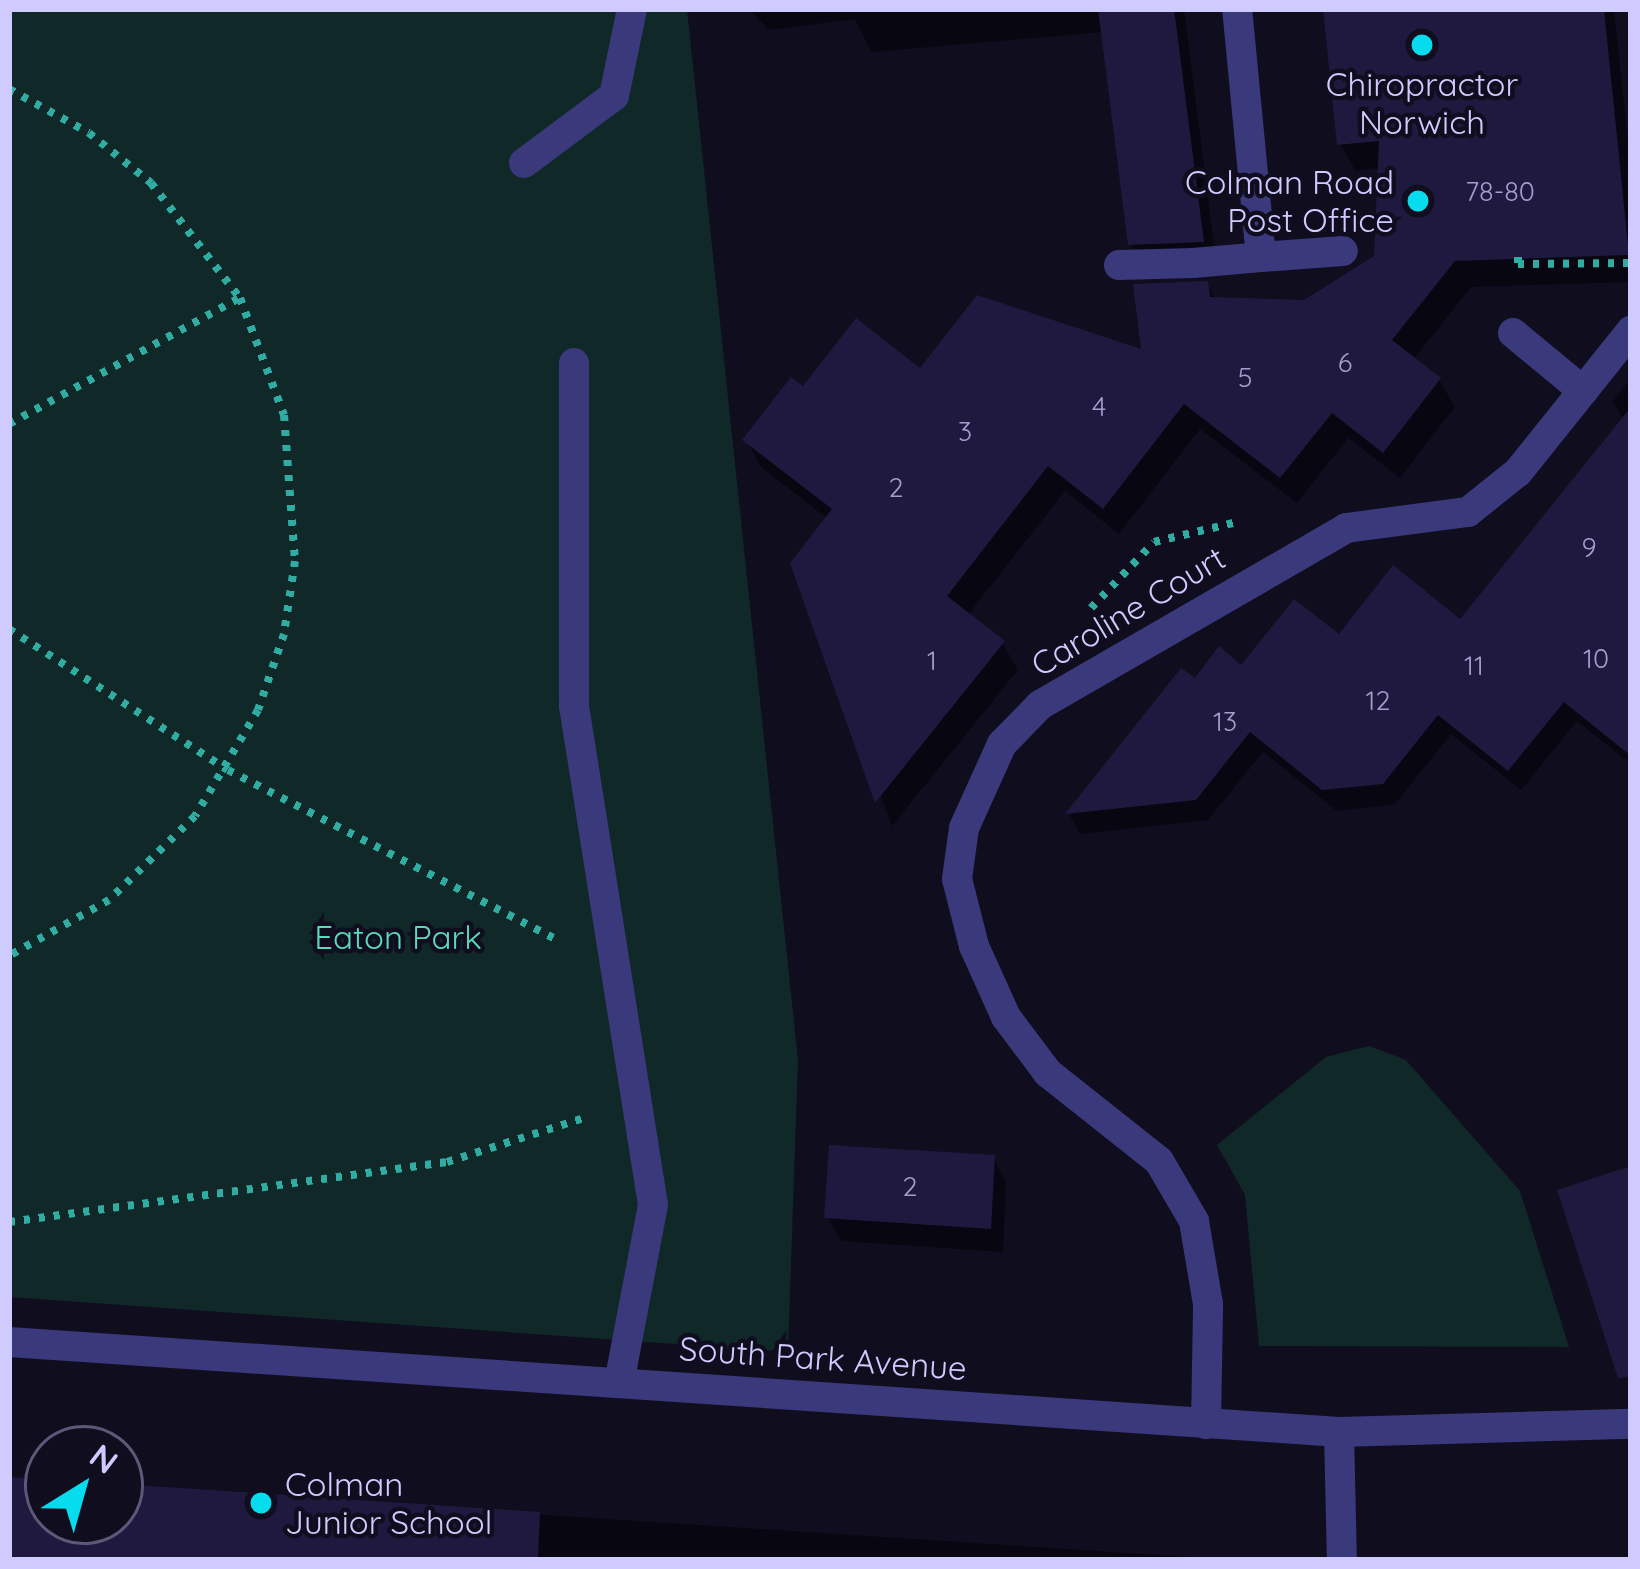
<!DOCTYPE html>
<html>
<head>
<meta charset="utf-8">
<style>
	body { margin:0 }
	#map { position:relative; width:1640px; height:1569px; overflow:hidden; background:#0f0d1e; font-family:Quicksand,sans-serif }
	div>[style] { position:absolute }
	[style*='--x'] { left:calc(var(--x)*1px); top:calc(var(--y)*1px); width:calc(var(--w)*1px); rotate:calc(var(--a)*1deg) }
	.green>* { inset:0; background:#102827 }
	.shadow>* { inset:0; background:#0007 }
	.building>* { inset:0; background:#20193f }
	.path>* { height:8px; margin-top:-4px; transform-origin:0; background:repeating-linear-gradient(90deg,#30aca2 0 6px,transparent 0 15px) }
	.lane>* { height:30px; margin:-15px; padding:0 15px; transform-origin:15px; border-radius:15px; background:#3a397c }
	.street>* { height:30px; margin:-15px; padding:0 15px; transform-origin:15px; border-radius:15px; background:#3a397c }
	.dots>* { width:33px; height:33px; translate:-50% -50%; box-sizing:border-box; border:6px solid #0f0d1e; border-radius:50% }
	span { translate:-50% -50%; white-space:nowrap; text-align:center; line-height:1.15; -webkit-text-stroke:9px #0f0d1e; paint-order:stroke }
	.number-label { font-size:27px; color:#a49ece }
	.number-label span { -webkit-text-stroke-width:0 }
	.poi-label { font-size:33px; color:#d0cbfe }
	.right { translate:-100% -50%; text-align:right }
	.left { translate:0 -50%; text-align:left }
	.street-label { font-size:33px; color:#d0cbfe }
	.park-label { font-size:33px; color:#5adbb8 }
	.frame { position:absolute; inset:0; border:12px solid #d0cbfe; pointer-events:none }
	.north { position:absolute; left:24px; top:1425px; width:120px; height:120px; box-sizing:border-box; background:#0f0d1e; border:3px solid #5c5978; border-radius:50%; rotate:37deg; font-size:33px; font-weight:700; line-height:48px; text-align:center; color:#d0cbfe }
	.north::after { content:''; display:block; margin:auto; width:42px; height:54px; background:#07dcee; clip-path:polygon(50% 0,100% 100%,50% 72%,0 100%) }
</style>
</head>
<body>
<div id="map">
	<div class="green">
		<i style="clip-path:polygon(9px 9px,687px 9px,798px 1060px,788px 1352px,9px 1297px)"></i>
		<i style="clip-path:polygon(1369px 1046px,1406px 1060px,1520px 1191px,1569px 1347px,1259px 1346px,1245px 1195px,1217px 1145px,1326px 1057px)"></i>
	</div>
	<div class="shadow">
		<i style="clip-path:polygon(748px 9px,1184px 9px,1217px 269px,1147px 272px,1131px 244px,1104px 32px,871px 52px,855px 19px,769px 30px)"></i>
		<i style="clip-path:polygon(1325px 9px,1614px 9px,1631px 170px,1631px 282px,1471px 287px,1413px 360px,1439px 380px,1455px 407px,1400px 478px,1348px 438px,1297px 503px,1200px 429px,1119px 534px,1065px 491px,967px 616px,1002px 643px,1018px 670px,892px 826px,793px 563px,828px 519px,761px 467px,746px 440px,804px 390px,1145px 353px,1207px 284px,1216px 300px,1305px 303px,1377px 258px,1381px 168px,1356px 171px,1340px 144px)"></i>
		<i style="clip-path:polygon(1631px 378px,1631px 764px,1577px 721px,1521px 790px,1451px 734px,1395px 804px,1337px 811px,1263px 752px,1208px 820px,1080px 834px,1069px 814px,1182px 672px,1195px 682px,1339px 638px,1461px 623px,1624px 421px,1613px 401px)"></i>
		<i style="clip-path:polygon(993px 1158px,1006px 1181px,1003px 1252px,841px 1241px,828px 1218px)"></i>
		<i style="clip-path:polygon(9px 1480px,48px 1482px,48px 1521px,120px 1521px,120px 1487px,1234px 1560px,9px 1560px)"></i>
	</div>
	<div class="building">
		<i style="clip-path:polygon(1098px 9px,1174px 9px,1204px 242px,1128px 245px)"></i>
		<i style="clip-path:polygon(1323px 9px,1604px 9px,1629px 255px,1455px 261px,1392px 340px,1441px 378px,1383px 453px,1332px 413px,1280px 478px,1184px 404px,1103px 509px,1048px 466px,947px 596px,1005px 641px,875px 803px,790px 563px,832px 509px,742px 440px,791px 377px,803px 386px,856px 318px,920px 368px,977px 295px,1141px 349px,1133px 284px,1208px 281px,1210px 297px,1304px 300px,1374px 256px,1379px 141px,1337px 145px)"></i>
		<i style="clip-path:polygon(1631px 407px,1631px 756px,1564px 702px,1508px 771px,1438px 715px,1383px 784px,1322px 790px,1250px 732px,1196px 800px,1065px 814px,1181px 668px,1195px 678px,1219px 646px,1241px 665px,1294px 599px,1339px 634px,1393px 565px,1460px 619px)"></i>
		<i style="clip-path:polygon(829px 1145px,995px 1155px,991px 1229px,824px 1218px)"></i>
		<i style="clip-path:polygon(1631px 1166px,1631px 1376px,1618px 1378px,1557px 1190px)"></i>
		<i style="clip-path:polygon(9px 1477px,48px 1479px,48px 1521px,120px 1521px,120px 1484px,540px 1512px,538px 1560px,9px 1560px)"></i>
	</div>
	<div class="path">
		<i style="--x:9;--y:89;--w:91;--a:28.8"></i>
		<i style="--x:89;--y:133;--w:80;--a:38.9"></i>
		<i style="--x:151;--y:183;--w:145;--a:52.3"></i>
		<i style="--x:240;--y:298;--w:125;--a:69.4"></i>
		<i style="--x:284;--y:415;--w:146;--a:85.7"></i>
		<i style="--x:295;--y:561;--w:74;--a:98.6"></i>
		<i style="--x:284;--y:634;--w:80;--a:108.9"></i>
		<i style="--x:258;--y:710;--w:123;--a:120.7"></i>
		<i style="--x:195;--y:816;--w:120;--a:135.7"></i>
		<i style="--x:109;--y:900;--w:115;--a:150.8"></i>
		<i style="--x:1518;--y:257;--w:7;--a:90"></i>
		<i style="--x:1518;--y:264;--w:113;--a:-0.5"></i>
		<i style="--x:9;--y:424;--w:262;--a:-28.7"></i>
		<i style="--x:1091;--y:608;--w:91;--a:-46.3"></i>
		<i style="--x:1154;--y:542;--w:85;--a:-13.5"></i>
		<i style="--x:9;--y:629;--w:260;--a:32.8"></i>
		<i style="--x:228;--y:770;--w:368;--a:27.3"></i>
		<i style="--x:9;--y:1222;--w:442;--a:-7.8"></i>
		<i style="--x:447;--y:1162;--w:147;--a:-17.8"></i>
	</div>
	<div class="lane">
		<i style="--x:524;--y:163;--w:112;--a:-36.7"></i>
		<i style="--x:614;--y:96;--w:89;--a:-78.3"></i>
		<i style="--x:1119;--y:265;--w:74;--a:-1.5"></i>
		<i style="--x:574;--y:363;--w:343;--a:90"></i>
		<i style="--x:574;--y:706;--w:505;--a:81"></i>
		<i style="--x:653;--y:1205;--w:176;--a:100.8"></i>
		<i style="--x:1339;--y:1432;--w:128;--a:88.7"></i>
	</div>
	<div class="street">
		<i style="--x:1261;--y:257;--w:82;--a:-4.2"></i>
		<i style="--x:1193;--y:263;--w:68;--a:-5"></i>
		<i style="--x:1261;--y:257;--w:249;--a:-95.5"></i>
		<i style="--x:1513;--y:333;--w:91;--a:39.6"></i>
		<i style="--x:9;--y:1342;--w:1333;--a:3.87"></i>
		<i style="--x:1339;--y:1432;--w:292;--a:-1.6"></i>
		<i style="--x:1206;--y:1424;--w:120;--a:-89"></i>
		<i style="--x:1208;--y:1304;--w:84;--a:-99.6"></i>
		<i style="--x:1194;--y:1221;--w:69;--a:-120.3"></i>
		<i style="--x:1159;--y:1161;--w:142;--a:-141.6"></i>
		<i style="--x:1048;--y:1073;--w:70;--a:-126.9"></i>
		<i style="--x:1006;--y:1017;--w:78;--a:-114.3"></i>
		<i style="--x:974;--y:946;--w:69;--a:-104.2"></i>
		<i style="--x:957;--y:879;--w:51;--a:-82.2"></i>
		<i style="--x:964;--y:828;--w:92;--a:-65.7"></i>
		<i style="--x:1002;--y:744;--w:54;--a:-45.7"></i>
		<i style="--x:1040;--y:705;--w:354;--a:-30"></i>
		<i style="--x:1346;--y:528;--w:123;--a:-7.5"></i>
		<i style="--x:1468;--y:512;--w:64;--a:-38.7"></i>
		<i style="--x:1518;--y:472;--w:181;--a:-51.3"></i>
	</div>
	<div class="dots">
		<i style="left:1422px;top:45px;background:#07dcee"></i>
		<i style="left:1418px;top:201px;background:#07dcee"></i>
		<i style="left:261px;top:1503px;background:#07dcee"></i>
	</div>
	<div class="number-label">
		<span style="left:1500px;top:192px">78-80</span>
		<span style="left:1345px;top:363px">6</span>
		<span style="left:1245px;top:378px">5</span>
		<span style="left:1099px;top:407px">4</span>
		<span style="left:965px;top:432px">3</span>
		<span style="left:896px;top:488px">2</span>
		<span style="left:1589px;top:548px">9</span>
		<span style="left:1596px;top:659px">10</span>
		<span style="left:932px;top:661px">1</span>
		<span style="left:1474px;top:666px">11</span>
		<span style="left:1378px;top:701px">12</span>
		<span style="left:1225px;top:722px">13</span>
		<span style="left:910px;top:1187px">2</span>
	</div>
	<div class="poi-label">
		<span style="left:1422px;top:103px">Chiropractor<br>Norwich</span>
		<span class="right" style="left:1394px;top:201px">Colman Road<br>Post Office</span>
		<span class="left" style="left:285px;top:1503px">Colman<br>Junior School</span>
	</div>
	<div class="street-label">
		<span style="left:1128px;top:611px;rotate:-31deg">Caroline Court</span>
		<span style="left:823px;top:1358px;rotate:4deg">South Park Avenue</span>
	</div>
	<div class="park-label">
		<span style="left:398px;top:937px">Eaton Park</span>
	</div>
	<div class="frame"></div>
	<div class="north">N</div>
</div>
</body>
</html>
